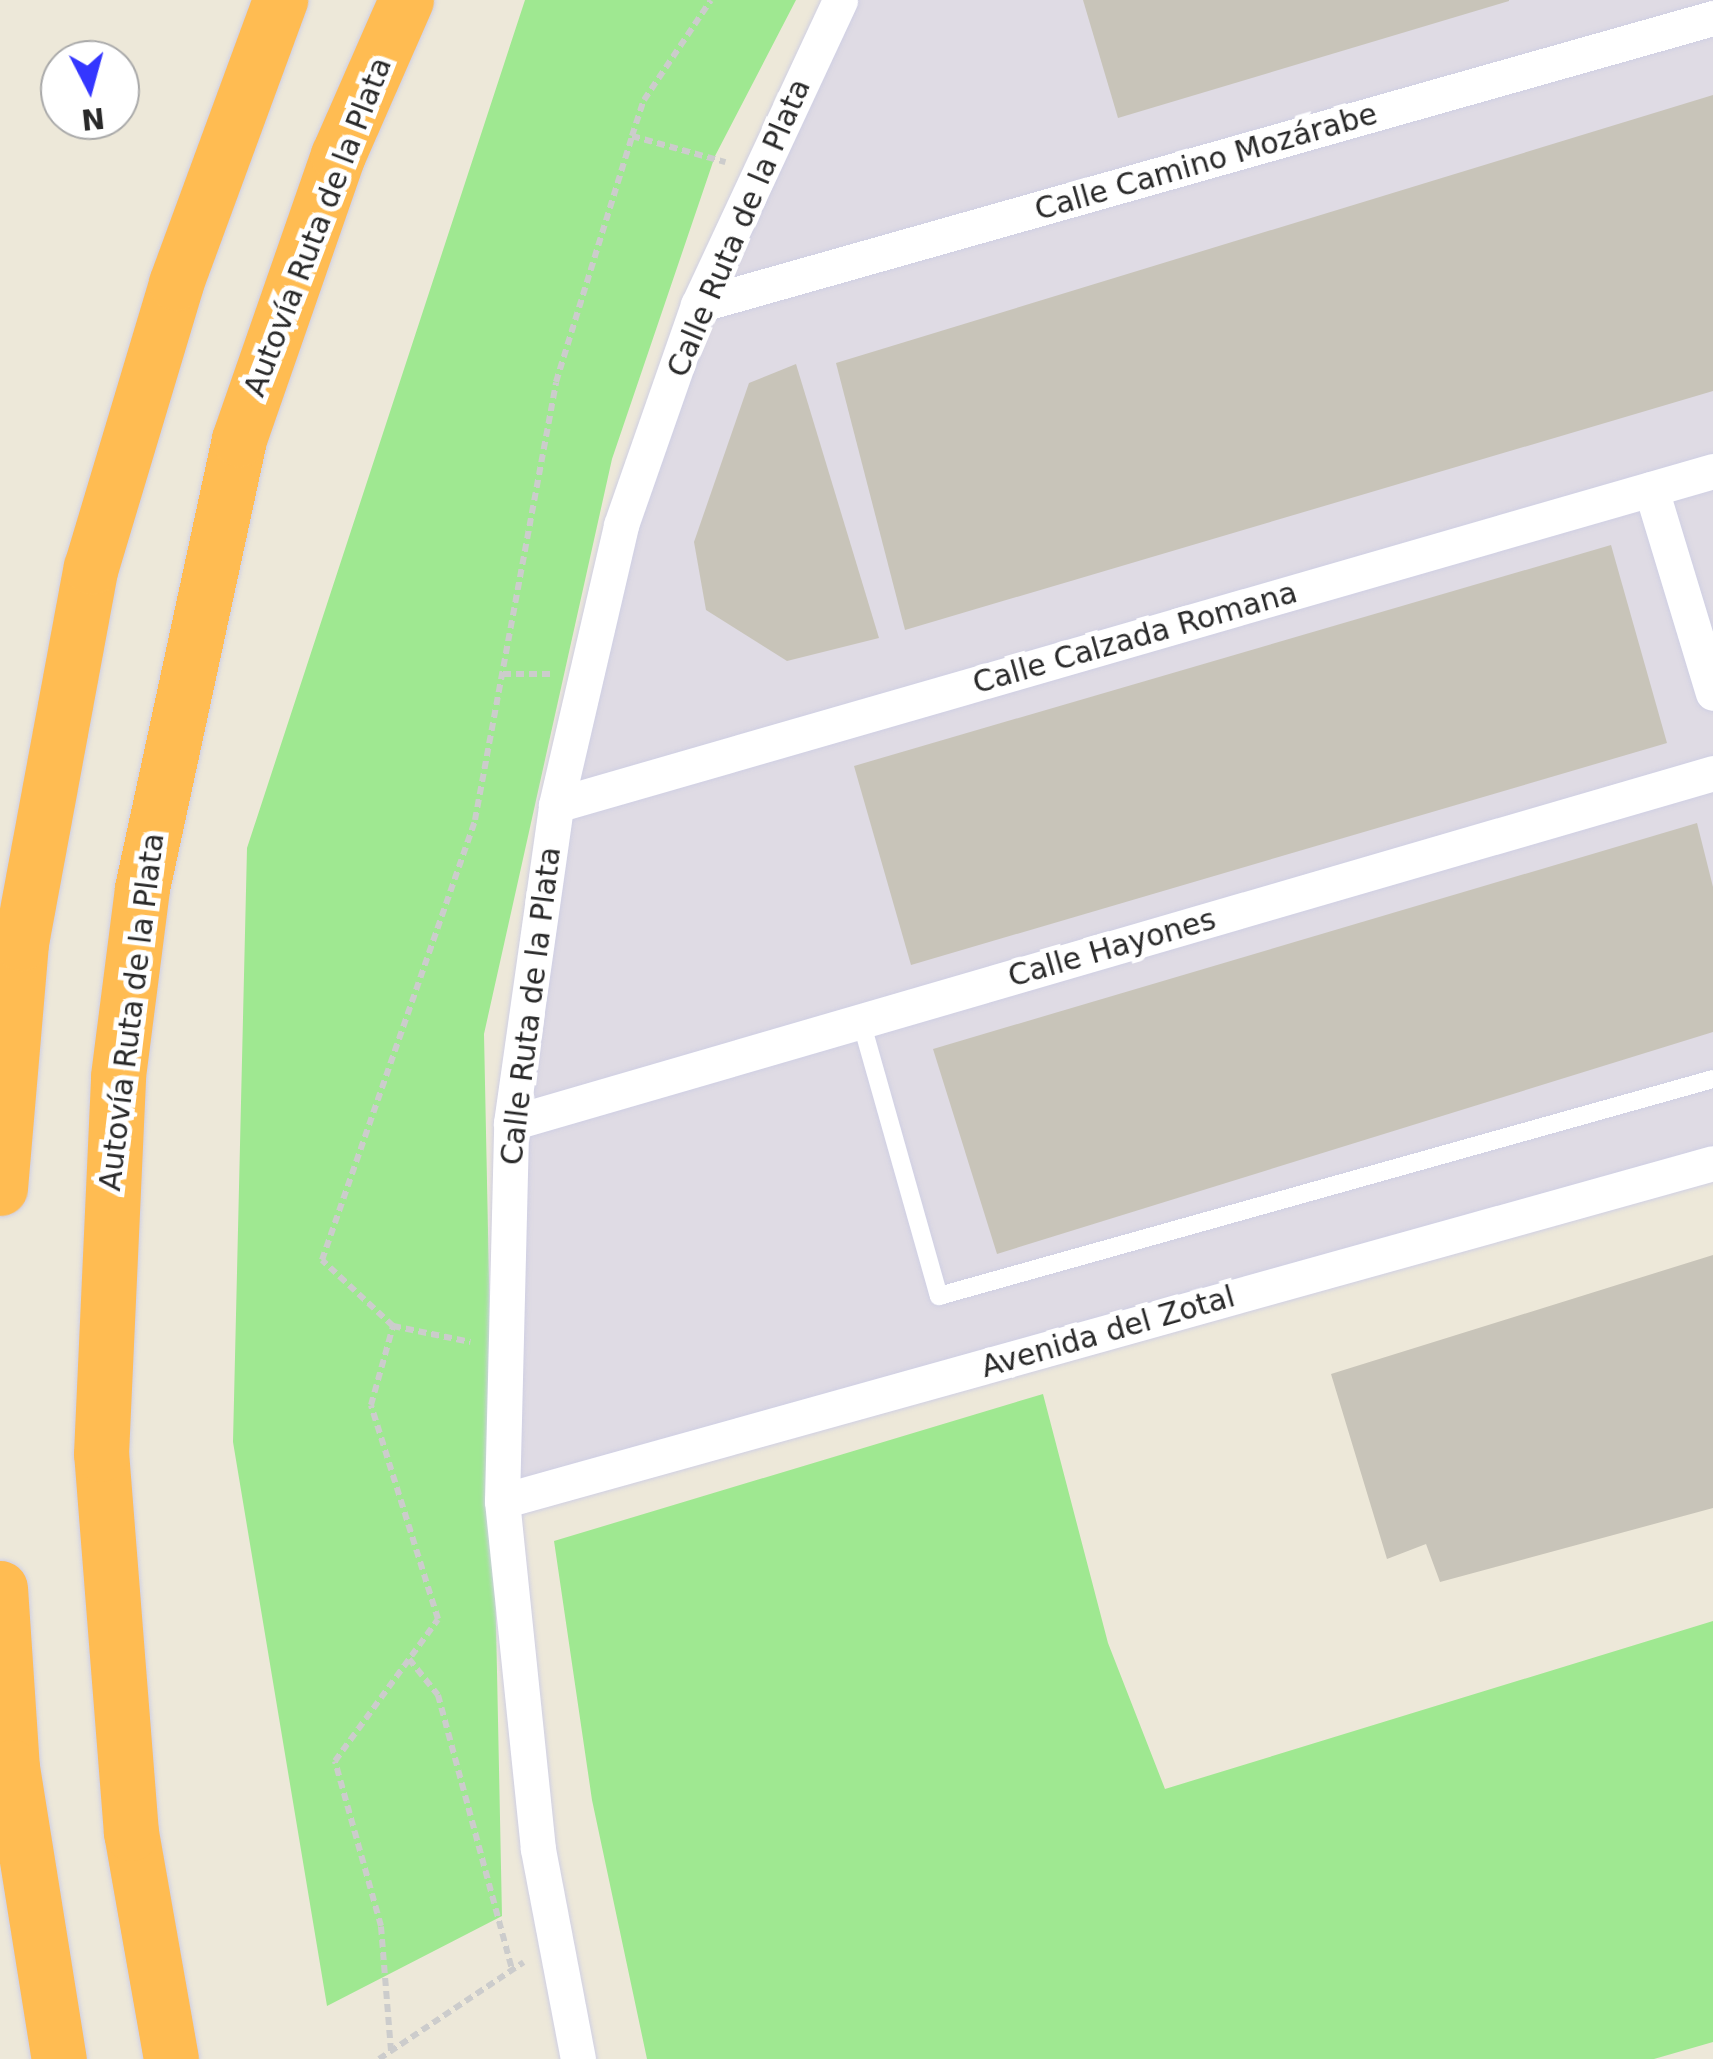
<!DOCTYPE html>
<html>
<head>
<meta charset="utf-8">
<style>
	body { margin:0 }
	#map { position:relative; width:1713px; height:2059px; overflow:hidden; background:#ede8d9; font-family:"DejaVu Sans",sans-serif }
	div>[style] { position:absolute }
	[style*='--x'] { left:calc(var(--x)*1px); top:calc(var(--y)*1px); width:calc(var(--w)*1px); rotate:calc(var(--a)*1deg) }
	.industrial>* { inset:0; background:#dfdbe4 }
	.green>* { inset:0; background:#9fe891 }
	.building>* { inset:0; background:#c8c4b9 }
	.path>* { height:6px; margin-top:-3px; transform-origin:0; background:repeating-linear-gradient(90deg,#ccc 0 8px,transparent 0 13px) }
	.roads { filter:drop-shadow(0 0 2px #cfcfe3) drop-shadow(0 0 2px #cfcfe3) }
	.service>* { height:18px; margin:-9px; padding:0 9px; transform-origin:9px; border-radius:9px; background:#fff }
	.minor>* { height:35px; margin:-17.5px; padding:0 17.5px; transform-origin:17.5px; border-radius:17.5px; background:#fff }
	.motorway>* { height:55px; margin:-27.5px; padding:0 27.5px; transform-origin:27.5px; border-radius:27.5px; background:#ffbc52 }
	span { translate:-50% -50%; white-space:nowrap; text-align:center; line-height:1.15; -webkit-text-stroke:10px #fff; paint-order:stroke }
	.street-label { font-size:30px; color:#292929 }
	.north { position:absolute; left:40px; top:40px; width:100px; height:100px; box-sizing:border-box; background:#fff; border:2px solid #a9a9a9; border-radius:50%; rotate:174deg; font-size:28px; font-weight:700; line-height:40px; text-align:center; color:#292929 }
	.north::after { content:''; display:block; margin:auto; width:35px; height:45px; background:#3436ff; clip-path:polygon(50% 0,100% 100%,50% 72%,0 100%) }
</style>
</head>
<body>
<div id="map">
	<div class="industrial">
		<i style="clip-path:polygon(840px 0,1713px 0,1713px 1163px,502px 1500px,511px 1123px,556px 805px,698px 305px)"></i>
	</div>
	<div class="green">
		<i style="clip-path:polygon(525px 0,796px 0,715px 156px,612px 459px,484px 1034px,502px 1916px,327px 2006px,233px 1442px,247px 848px)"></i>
		<i style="clip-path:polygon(1043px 1394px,1108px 1643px,1165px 1789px,1713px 1621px,1713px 2042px,1654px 2059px,647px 2059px,592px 1800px,554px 1541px)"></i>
	</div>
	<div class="building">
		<i style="clip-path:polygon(1083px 0,1509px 0,1509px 1px,1118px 118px)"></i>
		<i style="clip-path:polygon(1713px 95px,1713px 391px,905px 630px,836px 363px)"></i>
		<i style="clip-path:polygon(796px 364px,879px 638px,787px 661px,706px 610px,694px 542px,749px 383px)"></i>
		<i style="clip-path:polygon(1611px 545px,1667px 743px,911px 965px,854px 766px)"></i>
		<i style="clip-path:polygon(1697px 823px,1713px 887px,1713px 1032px,997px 1254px,933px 1049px)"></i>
		<i style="clip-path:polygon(1713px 1255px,1713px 1508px,1440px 1582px,1426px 1544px,1387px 1559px,1331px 1374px)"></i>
	</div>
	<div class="path">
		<i style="--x:632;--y:136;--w:97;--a:15.6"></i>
		<i style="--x:503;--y:674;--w:48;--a:0"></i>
		<i style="--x:393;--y:1326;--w:79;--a:11.7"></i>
		<i style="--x:409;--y:1659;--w:46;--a:51.1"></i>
		<i style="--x:438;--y:1695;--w:285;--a:74.9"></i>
		<i style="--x:391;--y:2051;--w:125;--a:-94.6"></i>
		<i style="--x:381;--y:1926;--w:171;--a:-105.6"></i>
		<i style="--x:335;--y:1761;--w:175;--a:-54"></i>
		<i style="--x:438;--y:1619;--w:224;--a:-107.4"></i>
		<i style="--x:371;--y:1405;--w:82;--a:-74.4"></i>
		<i style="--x:393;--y:1326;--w:97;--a:-137.1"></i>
		<i style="--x:322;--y:1260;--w:466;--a:-70.8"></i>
		<i style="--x:475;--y:820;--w:445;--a:-79.5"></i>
		<i style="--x:556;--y:382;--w:257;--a:-72.8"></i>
		<i style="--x:632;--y:136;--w:38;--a:-72"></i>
		<i style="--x:644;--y:100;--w:120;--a:-56.2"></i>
		<i style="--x:379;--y:2059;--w:174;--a:-33.8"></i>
	</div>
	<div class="roads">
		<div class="service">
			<i style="--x:861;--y:1021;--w:286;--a:74.2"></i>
			<i style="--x:939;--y:1296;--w:804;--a:-15.66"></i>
		</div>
		<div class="minor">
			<i style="--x:698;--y:305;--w:1055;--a:-15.79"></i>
			<i style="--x:1651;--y:489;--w:213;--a:73.1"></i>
			<i style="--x:556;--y:805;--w:1204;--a:-16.1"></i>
			<i style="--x:511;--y:1123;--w:1252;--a:-16.23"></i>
			<i style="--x:502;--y:1501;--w:1257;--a:-15.59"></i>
			<i style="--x:578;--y:2059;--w:214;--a:-100.8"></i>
			<i style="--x:538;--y:1849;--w:350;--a:-95.9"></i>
			<i style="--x:502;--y:1501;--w:378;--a:-88.6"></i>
			<i style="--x:511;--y:1123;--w:321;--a:-81.9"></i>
			<i style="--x:556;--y:805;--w:287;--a:-76.9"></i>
			<i style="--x:621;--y:525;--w:233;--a:-70.7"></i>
			<i style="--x:698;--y:305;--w:336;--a:-65"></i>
		</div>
		<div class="motorway">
			<i style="--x:0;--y:1188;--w:246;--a:-85.1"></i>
			<i style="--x:21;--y:943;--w:382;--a:-79.5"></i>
			<i style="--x:91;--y:567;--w:296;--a:-73.3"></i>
			<i style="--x:176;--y:283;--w:302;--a:-69.8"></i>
			<i style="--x:0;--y:1588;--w:179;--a:86.2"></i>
			<i style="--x:12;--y:1767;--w:296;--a:80.9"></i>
			<i style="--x:171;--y:2059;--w:230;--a:-100"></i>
			<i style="--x:131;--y:1833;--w:380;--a:-94.5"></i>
			<i style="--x:101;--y:1454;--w:378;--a:-87.4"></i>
			<i style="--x:118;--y:1076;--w:190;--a:-82.7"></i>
			<i style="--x:142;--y:888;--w:459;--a:-77.8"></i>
			<i style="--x:239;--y:439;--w:301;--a:-70.8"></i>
			<i style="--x:338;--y:155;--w:169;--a:-66.3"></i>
		</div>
	</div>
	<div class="street-label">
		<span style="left:1206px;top:162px;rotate:-16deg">Calle Camino Mozárabe</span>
		<span style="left:318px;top:227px;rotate:-69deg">Autovía Ruta de la Plata</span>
		<span style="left:739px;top:228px;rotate:-67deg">Calle Ruta de la Plata</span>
		<span style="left:1135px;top:638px;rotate:-16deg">Calle Calzada Romana</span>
		<span style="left:1112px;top:948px;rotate:-16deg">Calle Hayones</span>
		<span style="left:531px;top:1006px;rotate:-83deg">Calle Ruta de la Plata</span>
		<span style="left:132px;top:1012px;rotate:-83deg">Autovía Ruta de la Plata</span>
		<span style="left:1108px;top:1332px;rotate:-16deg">Avenida del Zotal</span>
	</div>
	<div class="north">N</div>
</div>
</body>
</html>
